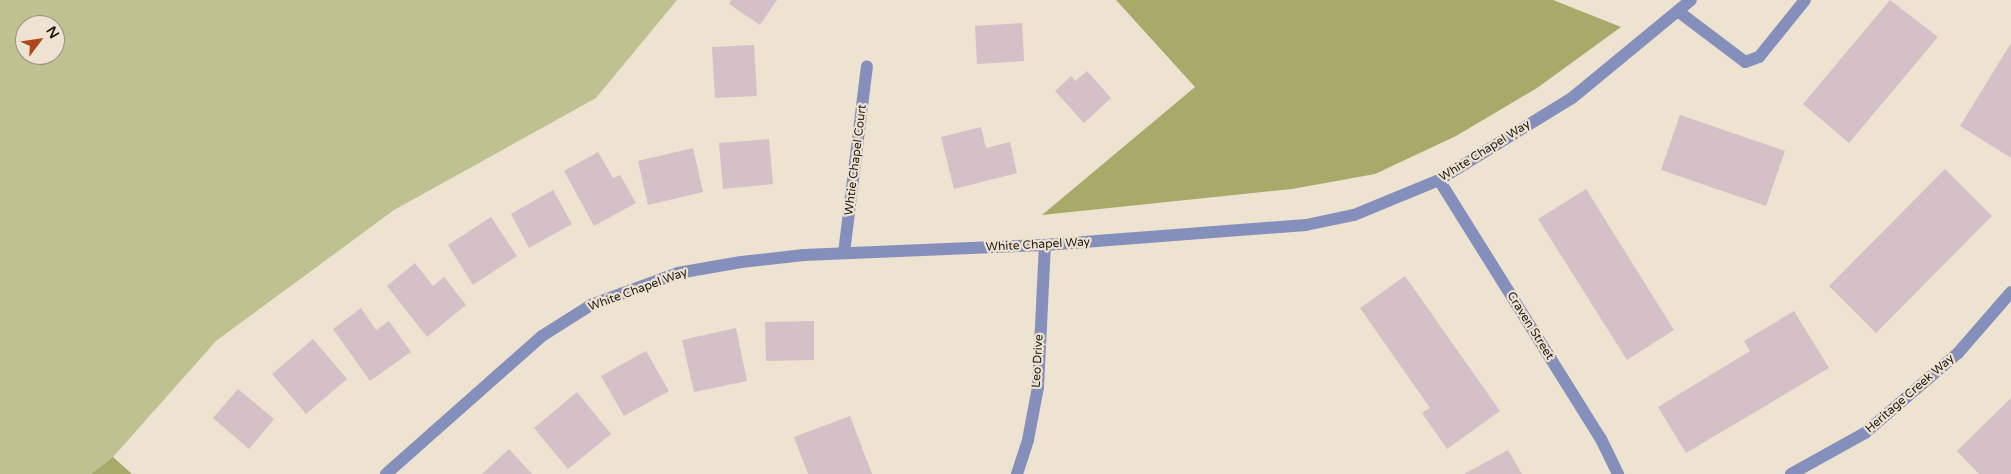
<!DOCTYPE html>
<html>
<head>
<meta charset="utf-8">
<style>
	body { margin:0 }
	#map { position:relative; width:2011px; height:474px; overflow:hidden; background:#eee2d1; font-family:"Varela Round",sans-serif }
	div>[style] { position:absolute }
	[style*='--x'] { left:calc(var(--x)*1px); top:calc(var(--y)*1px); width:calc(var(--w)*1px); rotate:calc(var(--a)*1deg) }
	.green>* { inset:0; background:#bec190 }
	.forest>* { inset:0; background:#a7aa68 }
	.building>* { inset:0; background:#d5c0c8 }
	.street>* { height:12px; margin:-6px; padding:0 6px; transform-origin:6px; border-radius:6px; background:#858fbb }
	span { translate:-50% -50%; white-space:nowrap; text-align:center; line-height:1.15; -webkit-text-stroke:4.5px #eee2d1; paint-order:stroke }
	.street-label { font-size:12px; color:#201b16 }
	.north { position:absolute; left:15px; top:15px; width:50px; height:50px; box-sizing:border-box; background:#eee2d1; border:1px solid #9c9286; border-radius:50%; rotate:59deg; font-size:14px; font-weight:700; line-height:20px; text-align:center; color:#201b16 }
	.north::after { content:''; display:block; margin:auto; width:18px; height:22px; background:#ad481d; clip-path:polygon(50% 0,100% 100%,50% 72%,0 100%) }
</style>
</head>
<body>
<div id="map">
	<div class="green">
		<i style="clip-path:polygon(evenodd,0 0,677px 0,596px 98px,394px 210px,216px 341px,113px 457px,91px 474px,0 474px,0 0,25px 25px,55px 25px,55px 55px,25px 55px,25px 25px)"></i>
	</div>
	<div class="forest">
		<i style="clip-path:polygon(1116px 0,1553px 0,1621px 27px,1537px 88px,1456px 136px,1375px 174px,1292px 189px,1042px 215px,1195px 87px)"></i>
		<i style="clip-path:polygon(113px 457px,132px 474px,91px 474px)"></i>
	</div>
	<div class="building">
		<i style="clip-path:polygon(731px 0,777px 0,760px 25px,729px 4px)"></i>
		<i style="clip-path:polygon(1890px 0,1938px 37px,1849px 143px,1803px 104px)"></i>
		<i style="clip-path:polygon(1022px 23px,1024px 61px,977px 64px,975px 26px)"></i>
		<i style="clip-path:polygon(2011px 43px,2011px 158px,1960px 126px)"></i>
		<i style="clip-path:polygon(754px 45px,757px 96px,715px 98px,712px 47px)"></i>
		<i style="clip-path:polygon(1087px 71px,1111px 98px,1084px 123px,1055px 91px,1071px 76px,1075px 81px)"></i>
		<i style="clip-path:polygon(1680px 115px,1785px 151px,1766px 206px,1661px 170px)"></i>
		<i style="clip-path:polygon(981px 127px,986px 148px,1010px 142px,1017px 173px,954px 189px,941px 137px)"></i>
		<i style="clip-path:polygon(769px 139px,773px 184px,723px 189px,719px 143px)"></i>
		<i style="clip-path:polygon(693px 148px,703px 192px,648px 205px,638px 161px)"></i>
		<i style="clip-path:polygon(598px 152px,613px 178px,620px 175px,636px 203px,594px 226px,564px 171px)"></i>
		<i style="clip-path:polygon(1945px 169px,1992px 216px,1876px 333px,1829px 286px)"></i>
		<i style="clip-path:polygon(1586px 189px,1674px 330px,1627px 360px,1538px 219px)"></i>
		<i style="clip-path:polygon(553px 190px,572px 224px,529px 248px,511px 214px)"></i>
		<i style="clip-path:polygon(491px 217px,517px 256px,473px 285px,448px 245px)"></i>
		<i style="clip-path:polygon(415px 263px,433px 286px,444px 277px,466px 305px,427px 337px,387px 286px)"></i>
		<i style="clip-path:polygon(1405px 276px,1500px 411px,1447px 449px,1422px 413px,1430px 408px,1360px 308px)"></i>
		<i style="clip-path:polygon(361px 308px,376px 330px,389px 321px,411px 352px,370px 381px,333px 329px)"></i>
		<i style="clip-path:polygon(1794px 311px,1829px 368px,1686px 453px,1658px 407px,1750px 351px,1744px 341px)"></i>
		<i style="clip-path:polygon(814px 321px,814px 360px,766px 361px,765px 322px)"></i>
		<i style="clip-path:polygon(736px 328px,747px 381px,694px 392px,682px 340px)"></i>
		<i style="clip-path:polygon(313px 339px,347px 379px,306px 414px,272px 374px)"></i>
		<i style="clip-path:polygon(646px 351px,669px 391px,624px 416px,601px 376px)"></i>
		<i style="clip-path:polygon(238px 389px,274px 419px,249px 449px,213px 418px)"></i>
		<i style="clip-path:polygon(577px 392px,611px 434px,568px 469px,534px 428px)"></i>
		<i style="clip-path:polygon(2011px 398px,2011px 474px,1979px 474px,1957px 451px)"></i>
		<i style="clip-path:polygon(850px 416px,872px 474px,808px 474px,794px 437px)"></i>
		<i style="clip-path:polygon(509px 449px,532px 474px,482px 474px)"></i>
		<i style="clip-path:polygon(1508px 450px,1522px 474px,1464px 474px)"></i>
	</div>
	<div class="street">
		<i style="--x:1679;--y:12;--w:83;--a:37.1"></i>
		<i style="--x:1745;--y:62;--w:15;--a:-20"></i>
		<i style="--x:1759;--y:57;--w:73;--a:-51.1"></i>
		<i style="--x:1439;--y:180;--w:305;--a:58"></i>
		<i style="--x:1601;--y:439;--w:39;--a:64"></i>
		<i style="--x:844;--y:253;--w:188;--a:-83"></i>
		<i style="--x:386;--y:474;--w:208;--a:-41.5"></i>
		<i style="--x:542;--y:336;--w:58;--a:-32.3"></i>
		<i style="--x:591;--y:305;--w:93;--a:-20.2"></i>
		<i style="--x:678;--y:273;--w:64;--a:-9.9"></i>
		<i style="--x:741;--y:262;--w:63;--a:-6.3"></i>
		<i style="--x:804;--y:255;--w:241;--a:-2.4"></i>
		<i style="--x:1045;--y:245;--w:262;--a:-4.4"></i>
		<i style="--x:1306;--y:225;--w:49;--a:-11.8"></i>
		<i style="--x:1354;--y:215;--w:92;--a:-22.4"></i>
		<i style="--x:1439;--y:180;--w:156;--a:-31.7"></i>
		<i style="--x:1572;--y:98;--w:154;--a:-39.5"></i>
		<i style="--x:1017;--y:474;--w:36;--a:-72"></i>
		<i style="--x:1028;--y:440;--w:54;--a:-79.3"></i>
		<i style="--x:1038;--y:387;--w:142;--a:-87.2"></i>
		<i style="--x:1791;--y:474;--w:85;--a:-29"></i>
		<i style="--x:1865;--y:433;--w:123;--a:-40.7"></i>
		<i style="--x:1958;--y:353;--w:81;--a:-49"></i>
	</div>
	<div class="street-label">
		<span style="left:1485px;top:151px;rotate:-32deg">White Chapel Way</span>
		<span style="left:856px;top:160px;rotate:-83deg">Whtie Chapel Court</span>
		<span style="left:1038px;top:245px;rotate:-3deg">White Chapel Way</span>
		<span style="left:638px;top:290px;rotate:-20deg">White Chapel Way</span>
		<span style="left:1530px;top:326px;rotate:58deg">Craven Street</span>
		<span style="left:1038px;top:361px;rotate:-87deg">Leo Drive</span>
		<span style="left:1910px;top:394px;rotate:-41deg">Heritage Creek Way</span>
	</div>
	<div class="north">N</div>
</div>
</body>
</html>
